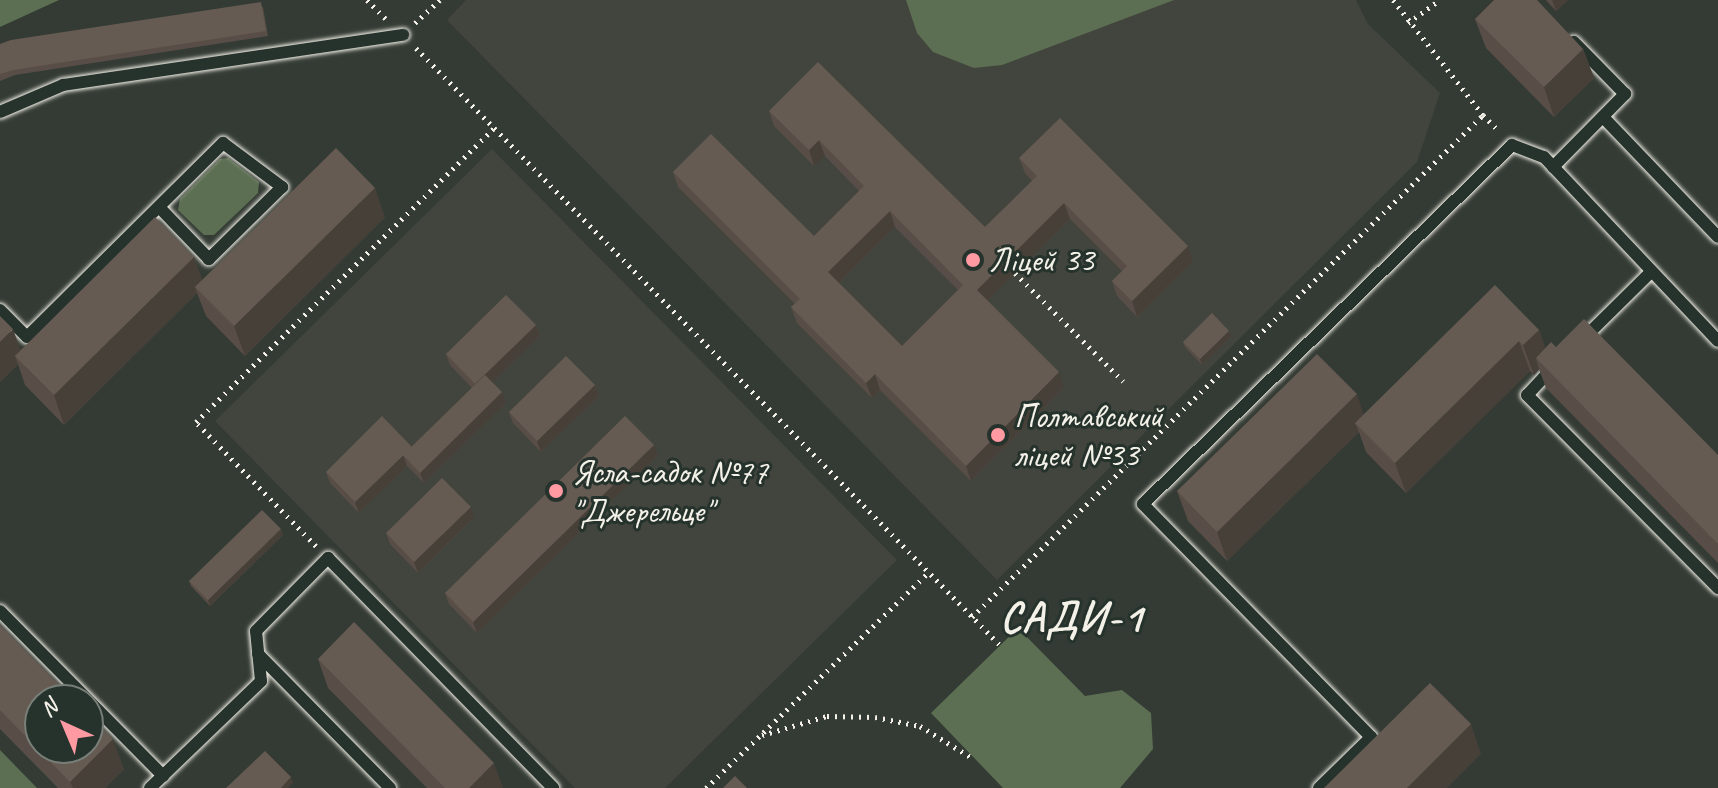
<!DOCTYPE html>
<html>
<head>
<meta charset="utf-8">
<style>
	body { margin:0 }
	#map { position:relative; width:1718px; height:788px; overflow:hidden; background:#333b34; font-family:Caveat,sans-serif }
	div>[style] { position:absolute }
	[style*='--x'] { left:calc(var(--x)*1px); top:calc(var(--y)*1px); width:calc(var(--w)*1px); rotate:calc(var(--a)*1deg) }
	.built>* { inset:0; background:#42453d }
	.green>* { inset:0; background:#5c6f52 }
	.path>* { height:5px; margin-top:-2.5px; transform-origin:0; background:repeating-linear-gradient(90deg,#f4f1e8 0 2px,transparent 0 8px) }
	.roads { filter:drop-shadow(0 0 2px #f4f1e8) drop-shadow(0 0 2px #f4f1e8) }
	.service>* { height:12px; margin:-6px; padding:0 6px; transform-origin:6px; border-radius:6px; background:#26332d }
	.wall>* { inset:0; background:#584e47 }
	.shaded-wall>* { inset:0; background:#474039 }
	.building>* { inset:0; background:#665b52 }
	.dots>* { width:22px; height:22px; translate:-50% -50%; box-sizing:border-box; border:4px solid #26332d; border-radius:50% }
	span { translate:-50% -50%; white-space:nowrap; text-align:center; line-height:1.15; -webkit-text-stroke:6px #26332d; paint-order:stroke }
	.poi-label { font-size:34px; color:#f4f1e8 }
	.left { translate:0 -50%; text-align:left }
	.district-label { font-size:42px; color:#f4f1e8; font-weight:700; letter-spacing:2px }
	.north { position:absolute; left:24px; top:684px; width:80px; height:80px; box-sizing:border-box; background:#26332d; border:2px solid #787f78; border-radius:50%; rotate:316deg; font-size:22px; font-weight:700; line-height:32px; text-align:center; color:#f4f1e8 }
	.north::after { content:''; display:block; margin:auto; width:28px; height:36px; background:#ff9aa2; clip-path:polygon(50% 0,100% 100%,50% 72%,0 100%) }
</style>
</head>
<body>
<div id="map">
	<div class="built">
		<i style="clip-path:polygon(466px 0,1356px 0,1368px 24px,1440px 93px,1417px 162px,997px 580px,447px 20px)"></i>
		<i style="clip-path:polygon(492px 149px,897px 560px,665px 788px,575px 788px,215px 421px)"></i>
	</div>
	<div class="green">
		<i style="clip-path:polygon(0 0,59px 0,0 27px)"></i>
		<i style="clip-path:polygon(906px 0,1174px 0,1002px 65px,974px 68px,933px 52px,917px 33px)"></i>
		<i style="clip-path:polygon(228px 158px,259px 182px,258px 193px,214px 235px,204px 235px,178px 210px,180px 199px,220px 159px)"></i>
		<i style="clip-path:polygon(1018px 628px,1085px 696px,1122px 690px,1151px 713px,1153px 749px,1120px 788px,1003px 788px,931px 713px)"></i>
		<i style="clip-path:polygon(0 750px,37px 788px,0 788px)"></i>
	</div>
	<div class="path">
		<i style="--x:367;--y:0;--w:27;--a:45"></i>
		<i style="--x:415;--y:23;--w:34;--a:-43"></i>
		<i style="--x:1408;--y:23;--w:39;--a:-36"></i>
		<i style="--x:416;--y:48;--w:834;--a:45.63"></i>
		<i style="--x:1483;--y:115;--w:23;--a:45"></i>
		<i style="--x:1015;--y:273;--w:153;--a:45"></i>
		<i style="--x:316;--y:546;--w:173;--a:-134.1"></i>
		<i style="--x:196;--y:422;--w:419;--a:-44.6"></i>
		<i style="--x:972;--y:617;--w:716;--a:-44.49"></i>
		<i style="--x:1483;--y:115;--w:146;--a:-128"></i>
		<i style="--x:762;--y:735;--w:68;--a:-16.3"></i>
		<i style="--x:827;--y:716;--w:48;--a:1.2"></i>
		<i style="--x:875;--y:717;--w:46;--a:11.3"></i>
		<i style="--x:920;--y:726;--w:61;--a:31.6"></i>
		<i style="--x:706;--y:788;--w:309;--a:-44.1"></i>
	</div>
	<div class="roads">
		<div class="service">
			<i style="--x:0;--y:112;--w:69;--a:-23.2"></i>
			<i style="--x:63;--y:85;--w:344;--a:-8.4"></i>
			<i style="--x:1603;--y:117;--w:166;--a:46.2"></i>
			<i style="--x:1553;--y:167;--w:103;--a:-45.4"></i>
			<i style="--x:1625;--y:94;--w:73;--a:-134.4"></i>
			<i style="--x:0;--y:310;--w:38;--a:45"></i>
			<i style="--x:27;--y:337;--w:276;--a:-44.7"></i>
			<i style="--x:223;--y:143;--w:74;--a:36.7"></i>
			<i style="--x:282;--y:187;--w:103;--a:135.4"></i>
			<i style="--x:209;--y:259;--w:72;--a:-133.9"></i>
			<i style="--x:1582;--y:340;--w:95;--a:-44.6"></i>
			<i style="--x:1545;--y:376;--w:26;--a:133"></i>
			<i style="--x:1527;--y:395;--w:272;--a:45.3"></i>
			<i style="--x:0;--y:611;--w:232;--a:45.3"></i>
			<i style="--x:258;--y:654;--w:188;--a:45.4"></i>
			<i style="--x:150;--y:788;--w:154;--a:-43.9"></i>
			<i style="--x:261;--y:681;--w:50;--a:-95.7"></i>
			<i style="--x:256;--y:631;--w:103;--a:-45.4"></i>
			<i style="--x:328;--y:558;--w:322;--a:45.6"></i>
			<i style="--x:1319;--y:788;--w:73;--a:-44.4"></i>
			<i style="--x:1371;--y:737;--w:326;--a:-134.4"></i>
			<i style="--x:1143;--y:504;--w:515;--a:-44.21"></i>
			<i style="--x:1512;--y:145;--w:34;--a:21"></i>
			<i style="--x:1544;--y:157;--w:253;--a:46.6"></i>
		</div>
	</div>
	<div class="wall">
		<i style="clip-path:polygon(1546px 0,1568px 0,1556px 11px)"></i>
		<i style="clip-path:polygon(263px 7px,268px 36px,15px 75px,0 81px,0 44px)"></i>
		<i style="clip-path:polygon(1475px 19px,1583px 49px,1594px 78px,1554px 117px,1486px 48px)"></i>
		<i style="clip-path:polygon(evenodd,769px 111px,985px 227px,1032px 181px,1025px 173px,1019px 158px,1193px 261px,1137px 317px,1117px 296px,1112px 281px,1122px 271px,1070px 219px,987px 301px,1064px 388px,971px 481px,880px 390px,872px 398px,797px 323px,791px 307px,795px 304px,678px 187px,673px 172px,814px 236px,859px 191px,825px 156px,814px 166px,774px 126px,769px 111px,895px 227px,958px 290px,902px 346px,839px 283px,895px 227px)"></i>
		<i style="clip-path:polygon(385px 217px,245px 356px,206px 316px,197px 293px,64px 425px,25px 385px,18px 364px,0 382px,13px 329px,20px 350px,194px 257px,202px 280px)"></i>
		<i style="clip-path:polygon(536px 325px,540px 336px,492px 382px,506px 403px,424px 483px,407px 466px,359px 513px,330px 483px,326px 472px,412px 447px,472px 388px,450px 365px,446px 354px)"></i>
		<i style="clip-path:polygon(1539px 330px,1545px 348px,1556px 347px,1718px 455px,1718px 563px,1546px 388px,1539px 369px,1534px 375px,1530px 371px,1406px 493px,1366px 452px,1359px 432px,1227px 561px,1188px 521px,1177px 491px,1364px 414px)"></i>
		<i style="clip-path:polygon(1231px 337px,1202px 365px,1185px 347px,1183px 342px)"></i>
		<i style="clip-path:polygon(595px 385px,599px 396px,541px 452px,513px 423px,509px 412px)"></i>
		<i style="clip-path:polygon(658px 455px,477px 633px,449px 604px,445px 593px)"></i>
		<i style="clip-path:polygon(474px 517px,418px 573px,390px 544px,386px 533px)"></i>
		<i style="clip-path:polygon(283px 535px,210px 606px,191px 586px,189px 581px)"></i>
		<i style="clip-path:polygon(0 625px,124px 769px,105px 788px,58px 788px,0 729px)"></i>
		<i style="clip-path:polygon(318px 659px,503px 788px,427px 788px,328px 688px)"></i>
	</div>
	<div class="shaded-wall">
		<i style="clip-path:polygon(1552px 0,1568px 0,1556px 11px)"></i>
		<i style="clip-path:polygon(1583px 49px,1594px 78px,1554px 117px,1544px 87px)"></i>
		<i style="clip-path:polygon(819px 140px,825px 156px,814px 166px,809px 150px)"></i>
		<i style="clip-path:polygon(375px 188px,385px 217px,245px 356px,234px 326px)"></i>
		<i style="clip-path:polygon(1064px 203px,1070px 219px,982px 306px,977px 290px)"></i>
		<i style="clip-path:polygon(890px 211px,895px 227px,834px 288px,828px 272px)"></i>
		<i style="clip-path:polygon(1188px 246px,1193px 261px,1137px 317px,1132px 301px)"></i>
		<i style="clip-path:polygon(194px 257px,204px 286px,195px 287px,197px 293px,64px 425px,54px 395px)"></i>
		<i style="clip-path:polygon(536px 325px,540px 336px,479px 395px,475px 384px)"></i>
		<i style="clip-path:polygon(13px 329px,23px 359px,15px 356px,18px 364px,0 382px,0 342px)"></i>
		<i style="clip-path:polygon(1539px 330px,1549px 359px,1536px 358px,1539px 369px,1534px 375px,1523px 345px)"></i>
		<i style="clip-path:polygon(1229px 331px,1231px 337px,1202px 365px,1200px 359px)"></i>
		<i style="clip-path:polygon(1519px 341px,1530px 371px,1406px 493px,1395px 463px)"></i>
		<i style="clip-path:polygon(1059px 372px,1064px 388px,971px 481px,966px 466px)"></i>
		<i style="clip-path:polygon(875px 374px,880px 390px,872px 398px,866px 383px)"></i>
		<i style="clip-path:polygon(595px 385px,599px 396px,541px 452px,537px 441px)"></i>
		<i style="clip-path:polygon(502px 392px,506px 403px,424px 483px,420px 473px)"></i>
		<i style="clip-path:polygon(1357px 394px,1367px 424px,1355px 423px,1359px 432px,1227px 561px,1217px 532px)"></i>
		<i style="clip-path:polygon(654px 445px,658px 455px,477px 633px,473px 622px)"></i>
		<i style="clip-path:polygon(403px 455px,407px 466px,359px 513px,355px 502px)"></i>
		<i style="clip-path:polygon(471px 507px,474px 517px,418px 573px,414px 562px)"></i>
		<i style="clip-path:polygon(281px 529px,283px 535px,210px 606px,208px 600px)"></i>
		<i style="clip-path:polygon(1471px 724px,1481px 754px,1447px 788px,1407px 788px)"></i>
		<i style="clip-path:polygon(113px 739px,124px 769px,105px 788px,73px 788px,70px 782px)"></i>
		<i style="clip-path:polygon(494px 763px,503px 788px,469px 788px)"></i>
		<i style="clip-path:polygon(291px 777px,293px 783px,288px 788px,281px 788px)"></i>
	</div>
	<div class="building">
		<i style="clip-path:polygon(1494px 0,1537px 0,1583px 49px,1544px 87px,1475px 19px)"></i>
		<i style="clip-path:polygon(261px 2px,266px 31px,13px 70px,0 74px,0 44px,11px 40px)"></i>
		<i style="clip-path:polygon(evenodd,818px 62px,985px 227px,1037px 176px,1019px 158px,1060px 118px,1188px 246px,1132px 301px,1112px 281px,1127px 266px,1064px 203px,977px 290px,1059px 372px,966px 466px,875px 374px,866px 383px,791px 307px,800px 299px,673px 172px,711px 134px,814px 236px,864px 186px,819px 140px,809px 150px,769px 111px,818px 62px,890px 211px,963px 285px,902px 346px,828px 272px,890px 211px)"></i>
		<i style="clip-path:polygon(336px 148px,375px 188px,234px 326px,195px 287px)"></i>
		<i style="clip-path:polygon(155px 217px,194px 257px,54px 395px,15px 356px)"></i>
		<i style="clip-path:polygon(1495px 285px,1539px 330px,1523px 345px,1519px 341px,1395px 463px,1355px 423px)"></i>
		<i style="clip-path:polygon(506px 295px,536px 325px,475px 384px,446px 354px)"></i>
		<i style="clip-path:polygon(1212px 313px,1229px 331px,1200px 359px,1183px 342px)"></i>
		<i style="clip-path:polygon(0 316px,13px 329px,0 342px)"></i>
		<i style="clip-path:polygon(1584px 319px,1718px 455px,1718px 544px,1536px 358px,1551px 342px,1556px 347px)"></i>
		<i style="clip-path:polygon(1317px 354px,1357px 394px,1217px 532px,1177px 491px)"></i>
		<i style="clip-path:polygon(566px 356px,595px 385px,537px 441px,509px 412px)"></i>
		<i style="clip-path:polygon(485px 375px,502px 392px,420px 473px,403px 455px)"></i>
		<i style="clip-path:polygon(382px 416px,412px 447px,355px 502px,326px 472px)"></i>
		<i style="clip-path:polygon(625px 416px,654px 445px,473px 622px,445px 593px)"></i>
		<i style="clip-path:polygon(442px 478px,471px 507px,414px 562px,386px 533px)"></i>
		<i style="clip-path:polygon(262px 510px,281px 529px,208px 600px,189px 581px)"></i>
		<i style="clip-path:polygon(354px 622px,494px 763px,469px 788px,445px 788px,318px 659px)"></i>
		<i style="clip-path:polygon(0 625px,74px 700px,40px 700px,40px 748px,88px 748px,88px 714px,113px 739px,70px 782px,0 710px)"></i>
		<i style="clip-path:polygon(1430px 683px,1471px 724px,1407px 788px,1324px 788px)"></i>
		<i style="clip-path:polygon(265px 751px,291px 777px,281px 788px,226px 788px)"></i>
		<i style="clip-path:polygon(735px 776px,747px 788px,723px 788px)"></i>
	</div>
	<div class="dots">
		<i style="left:973px;top:260px;background:#ff9aa2"></i>
		<i style="left:998px;top:435px;background:#ff9aa2"></i>
		<i style="left:556px;top:491px;background:#ff9aa2"></i>
	</div>
	<div class="poi-label">
		<span class="left" style="left:989px;top:260px">Ліцей 33</span>
		<span class="left" style="left:1014px;top:435px">Полтавський<br>ліцей №33</span>
		<span class="left" style="left:572px;top:491px">Ясла-садок №77<br>"Джерельце"</span>
	</div>
	<div class="district-label">
		<span style="left:1072px;top:618px">САДИ-1</span>
	</div>
	<div class="north">N</div>
</div>
</body>
</html>
